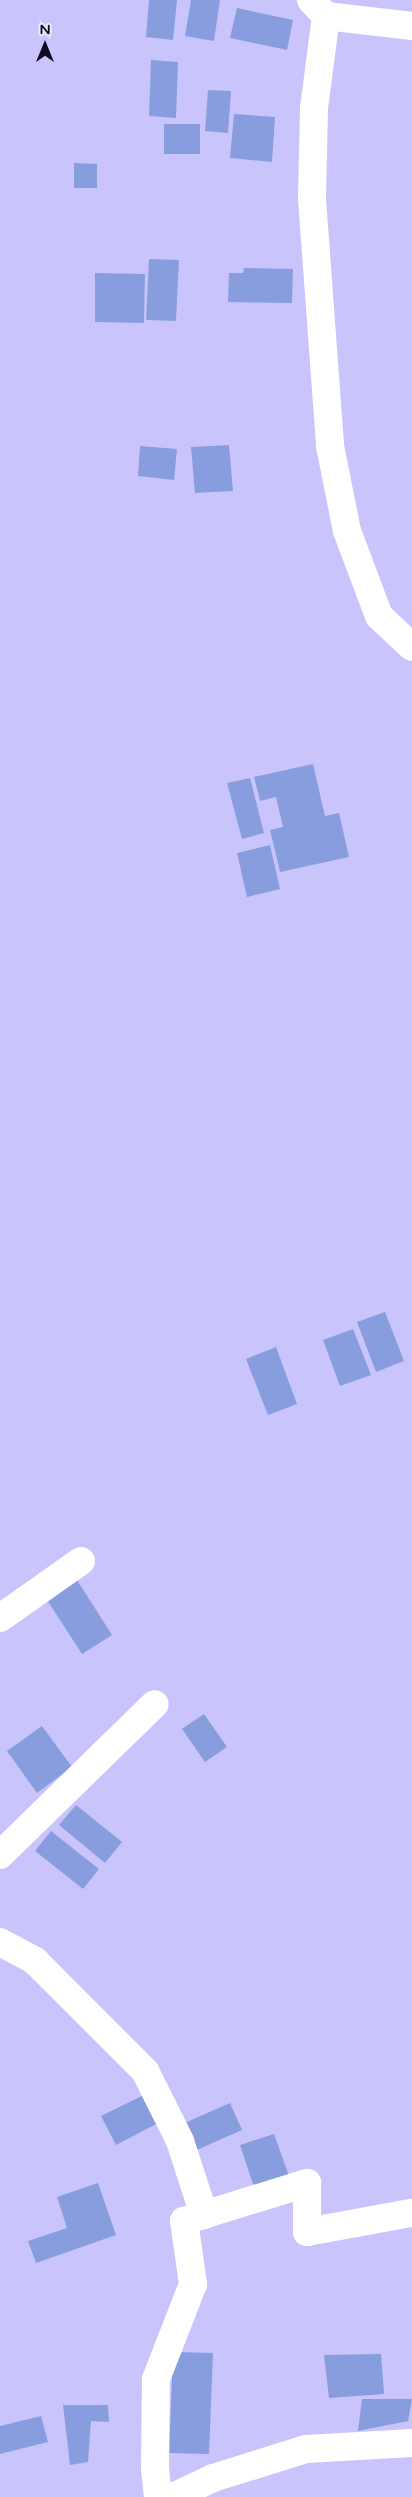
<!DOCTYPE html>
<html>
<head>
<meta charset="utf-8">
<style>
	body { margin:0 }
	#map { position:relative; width:412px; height:2497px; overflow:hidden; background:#cac4fc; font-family:"Varela Round",sans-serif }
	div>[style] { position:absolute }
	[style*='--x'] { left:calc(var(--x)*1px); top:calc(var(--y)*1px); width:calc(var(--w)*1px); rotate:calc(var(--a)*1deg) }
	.building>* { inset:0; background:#889dde }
	.minor>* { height:28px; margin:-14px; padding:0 14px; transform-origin:14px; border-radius:14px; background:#fff }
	span { translate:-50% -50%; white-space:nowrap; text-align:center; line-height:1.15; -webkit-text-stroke:4.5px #eceaf9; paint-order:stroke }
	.north { position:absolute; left:20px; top:20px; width:50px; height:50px; -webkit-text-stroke:4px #eceaf9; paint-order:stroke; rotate:0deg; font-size:14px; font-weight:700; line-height:20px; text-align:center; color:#100a23 }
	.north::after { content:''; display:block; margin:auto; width:18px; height:22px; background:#100a23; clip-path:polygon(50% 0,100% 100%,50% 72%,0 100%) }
</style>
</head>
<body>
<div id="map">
	<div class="building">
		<i style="clip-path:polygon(149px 0,177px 0,173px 40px,146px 37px)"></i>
		<i style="clip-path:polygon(191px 0,220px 0,214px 41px,185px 36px)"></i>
		<i style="clip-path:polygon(237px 8px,293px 20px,287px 50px,230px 38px)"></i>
		<i style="clip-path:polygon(151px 60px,178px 62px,176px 118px,149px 116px)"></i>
		<i style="clip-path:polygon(208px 90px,231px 91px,228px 133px,205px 131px)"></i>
		<i style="clip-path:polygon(234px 114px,275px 117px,272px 162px,230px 158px)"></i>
		<i style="clip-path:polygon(164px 124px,200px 124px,200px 154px,164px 154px)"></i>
		<i style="clip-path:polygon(74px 163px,97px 164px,97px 188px,74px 188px)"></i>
		<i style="clip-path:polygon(149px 259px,179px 260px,176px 321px,146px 320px)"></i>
		<i style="clip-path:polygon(244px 268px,293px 269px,292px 303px,228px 302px,229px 273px,243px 273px)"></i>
		<i style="clip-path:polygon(95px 273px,145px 274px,144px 323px,95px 322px)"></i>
		<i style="clip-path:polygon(229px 445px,233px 491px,195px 493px,191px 447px)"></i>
		<i style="clip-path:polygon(140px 446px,177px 449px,174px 480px,138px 476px)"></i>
		<i style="clip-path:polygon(313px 764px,325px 816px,339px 813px,349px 857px,280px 872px,270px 830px,283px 827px,276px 797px,260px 801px,254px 777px)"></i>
		<i style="clip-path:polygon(250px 778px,264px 833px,242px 839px,227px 783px)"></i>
		<i style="clip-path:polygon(270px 845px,280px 889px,247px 897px,237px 853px)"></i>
		<i style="clip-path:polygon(385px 1312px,404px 1361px,376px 1372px,357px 1322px)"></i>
		<i style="clip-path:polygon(353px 1329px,371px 1375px,340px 1386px,323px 1340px)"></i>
		<i style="clip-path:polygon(276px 1347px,297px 1404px,268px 1415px,246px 1359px)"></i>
		<i style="clip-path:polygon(77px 1580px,112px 1635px,82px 1654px,47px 1600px)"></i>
		<i style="clip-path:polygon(204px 1714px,227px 1747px,205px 1762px,182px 1729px)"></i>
		<i style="clip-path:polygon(42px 1726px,72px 1767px,37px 1793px,7px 1751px)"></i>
		<i style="clip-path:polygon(76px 1805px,122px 1842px,105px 1863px,59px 1825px)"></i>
		<i style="clip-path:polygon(51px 1831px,99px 1869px,83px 1889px,35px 1851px)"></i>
		<i style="clip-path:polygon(152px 2091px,166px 2119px,116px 2145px,101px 2116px)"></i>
		<i style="clip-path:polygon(230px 2103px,242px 2130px,192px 2152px,180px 2125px)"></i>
		<i style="clip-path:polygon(274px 2134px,289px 2176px,254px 2187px,240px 2145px)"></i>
		<i style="clip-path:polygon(98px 2183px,116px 2235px,36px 2263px,28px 2241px,67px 2228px,57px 2197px)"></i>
		<i style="clip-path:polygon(173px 2352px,213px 2353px,209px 2454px,169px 2453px)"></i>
		<i style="clip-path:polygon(381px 2354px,384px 2394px,329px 2398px,324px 2355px)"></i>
		<i style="clip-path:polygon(362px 2399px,412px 2399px,408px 2421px,358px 2431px)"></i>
		<i style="clip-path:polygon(63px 2405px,108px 2405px,109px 2422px,91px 2421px,88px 2462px,70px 2465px)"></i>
		<i style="clip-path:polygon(41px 2416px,48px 2442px,0 2454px,0 2426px)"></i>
	</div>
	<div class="minor">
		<i style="--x:311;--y:0;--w:22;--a:47"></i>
		<i style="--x:326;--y:16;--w:93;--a:97.4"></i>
		<i style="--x:314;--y:108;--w:91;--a:91.3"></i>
		<i style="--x:312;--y:199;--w:248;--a:85.8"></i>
		<i style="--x:330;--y:446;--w:87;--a:78.7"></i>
		<i style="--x:347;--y:531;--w:91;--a:69.4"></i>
		<i style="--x:379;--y:616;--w:45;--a:43.2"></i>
		<i style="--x:326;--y:16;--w:87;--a:6.6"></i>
		<i style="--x:0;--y:1618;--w:99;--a:-35.1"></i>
		<i style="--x:0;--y:1855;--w:216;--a:-44.3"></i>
		<i style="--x:0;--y:1942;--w:40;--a:28"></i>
		<i style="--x:35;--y:1961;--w:156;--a:45"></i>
		<i style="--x:145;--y:2071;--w:78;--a:63.4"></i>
		<i style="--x:180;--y:2141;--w:78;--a:72"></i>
		<i style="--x:158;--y:2497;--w:28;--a:-96"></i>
		<i style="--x:155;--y:2469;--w:90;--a:-89.4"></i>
		<i style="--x:156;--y:2379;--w:102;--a:-68.7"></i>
		<i style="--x:193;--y:2284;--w:64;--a:-98.1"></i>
		<i style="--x:184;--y:2221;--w:129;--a:-17.2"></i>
		<i style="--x:307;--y:2183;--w:49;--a:90"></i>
		<i style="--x:307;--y:2232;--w:106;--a:-10.4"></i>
		<i style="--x:173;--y:2497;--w:44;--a:-25.4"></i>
		<i style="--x:213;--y:2478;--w:97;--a:-17.3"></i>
		<i style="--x:306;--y:2449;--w:106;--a:-3.2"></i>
	</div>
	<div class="north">N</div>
</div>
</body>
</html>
